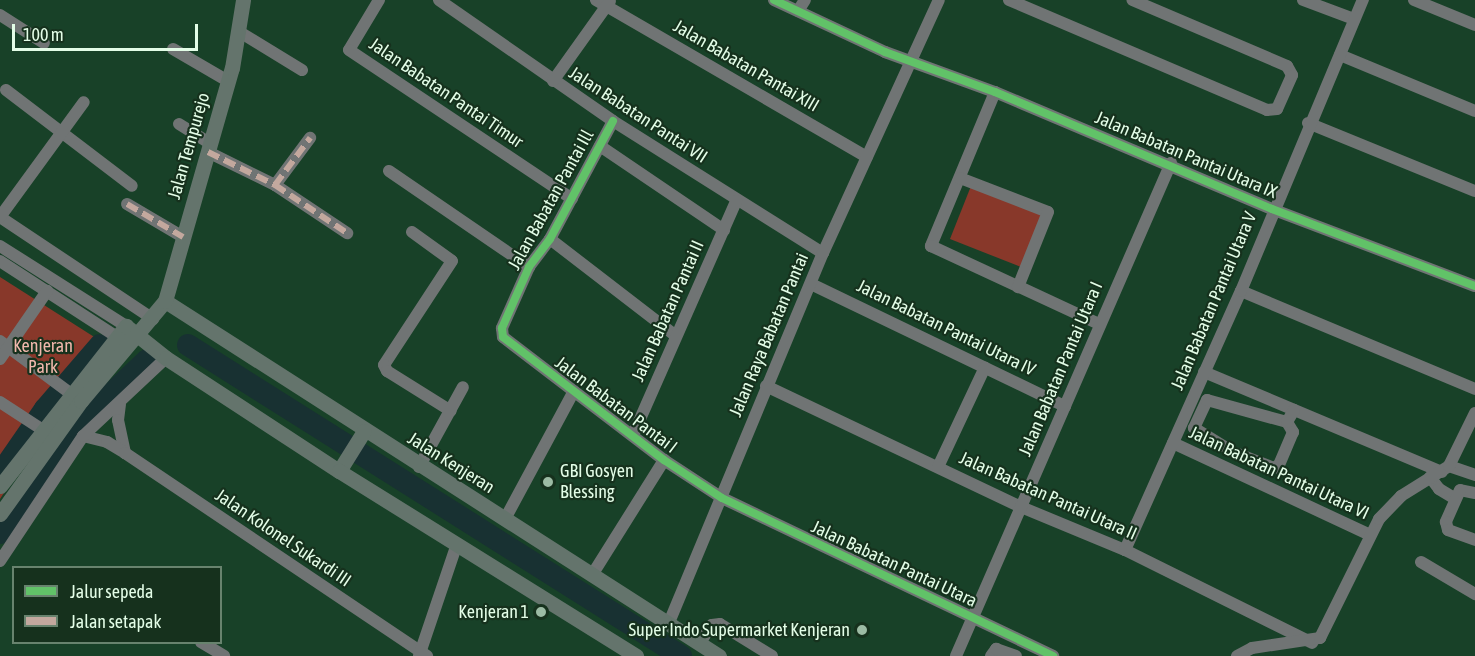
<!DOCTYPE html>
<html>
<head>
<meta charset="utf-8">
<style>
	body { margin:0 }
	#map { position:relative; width:1475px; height:656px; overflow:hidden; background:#184128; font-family:"Asap Condensed",sans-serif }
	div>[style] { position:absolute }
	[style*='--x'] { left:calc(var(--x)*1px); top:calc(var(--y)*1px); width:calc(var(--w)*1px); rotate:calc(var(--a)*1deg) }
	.green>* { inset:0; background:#88382a }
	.river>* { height:22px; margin:-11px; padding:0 11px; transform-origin:11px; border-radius:11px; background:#183132 }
	.minor>* { height:12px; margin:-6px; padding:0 6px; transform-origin:6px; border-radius:6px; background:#707474 }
	.major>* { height:15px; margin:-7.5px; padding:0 7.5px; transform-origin:7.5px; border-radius:7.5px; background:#64746c }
	.quiet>* { height:6px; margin-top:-3px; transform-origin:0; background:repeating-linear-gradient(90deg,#c3a89e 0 12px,transparent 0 18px) }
	.cycleway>* { height:8px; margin:-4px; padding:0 4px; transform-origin:4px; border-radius:4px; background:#61c268 }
	.dots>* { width:16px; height:16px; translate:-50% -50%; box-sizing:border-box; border:3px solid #16311d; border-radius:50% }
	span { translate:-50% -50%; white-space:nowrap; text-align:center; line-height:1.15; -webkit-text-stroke:4.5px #16311d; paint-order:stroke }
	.street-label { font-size:18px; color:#e3fde7 }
	.park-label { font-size:18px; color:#f1b7ac }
	.poi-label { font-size:18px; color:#e3fde7 }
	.left { translate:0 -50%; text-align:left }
	.right { translate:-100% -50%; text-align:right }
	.legend { position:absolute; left:12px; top:566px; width:210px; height:78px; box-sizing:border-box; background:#16311d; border:2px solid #68836e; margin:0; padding:8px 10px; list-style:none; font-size:18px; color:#e3fde7 }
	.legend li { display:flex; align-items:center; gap:12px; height:30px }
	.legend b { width:30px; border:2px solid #68836e }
	.scale { position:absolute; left:12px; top:24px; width:186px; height:27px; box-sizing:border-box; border:3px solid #e3fde7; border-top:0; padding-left:8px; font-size:18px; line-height:21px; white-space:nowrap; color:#e3fde7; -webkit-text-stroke:4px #16311d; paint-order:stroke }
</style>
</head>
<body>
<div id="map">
	<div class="green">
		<i style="clip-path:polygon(971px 186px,1043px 213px,1021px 267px,950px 239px)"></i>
		<i style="clip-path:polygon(0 277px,110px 347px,52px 419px,0 499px)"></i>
	</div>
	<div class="river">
		<i style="--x:188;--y:345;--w:583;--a:32.25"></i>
		<i style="--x:0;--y:474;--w:79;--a:-55.3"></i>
		<i style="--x:45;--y:409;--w:84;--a:-49.3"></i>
		<i style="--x:0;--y:533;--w:130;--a:-54.4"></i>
		<i style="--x:76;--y:427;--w:98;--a:-43.3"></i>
	</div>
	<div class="minor">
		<i style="--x:379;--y:0;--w:58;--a:121"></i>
		<i style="--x:349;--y:50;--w:268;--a:33.7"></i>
		<i style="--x:439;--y:0;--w:212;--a:34.8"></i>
		<i style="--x:613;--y:121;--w:248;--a:32.2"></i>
		<i style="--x:596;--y:0;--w:313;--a:30.1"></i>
		<i style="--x:774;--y:0;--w:123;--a:25.1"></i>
		<i style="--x:885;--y:52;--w:117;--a:20"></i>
		<i style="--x:995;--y:92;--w:301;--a:22.9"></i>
		<i style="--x:1272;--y:209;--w:217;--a:20.8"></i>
		<i style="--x:1009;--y:0;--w:280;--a:23.1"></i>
		<i style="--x:1267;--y:110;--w:10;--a:-6"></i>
		<i style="--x:1277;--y:109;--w:37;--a:-66"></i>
		<i style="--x:1292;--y:75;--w:10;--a:-119"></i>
		<i style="--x:1287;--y:66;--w:168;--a:-156.9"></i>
		<i style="--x:1303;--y:0;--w:54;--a:20.4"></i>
		<i style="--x:1414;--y:0;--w:66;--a:22.3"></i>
		<i style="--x:798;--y:11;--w:13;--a:-58"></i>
		<i style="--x:0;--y:15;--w:52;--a:32.5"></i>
		<i style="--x:238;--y:31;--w:75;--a:31.4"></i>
		<i style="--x:173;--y:49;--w:64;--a:30.2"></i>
		<i style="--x:1340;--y:55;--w:146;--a:22.5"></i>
		<i style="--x:553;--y:81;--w:98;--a:-54.5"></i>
		<i style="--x:6;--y:90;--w:158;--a:37.3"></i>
		<i style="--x:995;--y:92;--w:167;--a:112.6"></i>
		<i style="--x:931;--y:246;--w:185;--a:24.9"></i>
		<i style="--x:613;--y:121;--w:134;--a:118.1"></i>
		<i style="--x:550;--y:239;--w:35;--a:127"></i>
		<i style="--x:529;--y:267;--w:67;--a:113.9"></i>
		<i style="--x:502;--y:328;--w:9;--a:84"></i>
		<i style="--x:503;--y:337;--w:203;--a:37.4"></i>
		<i style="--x:664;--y:460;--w:69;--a:33.2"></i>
		<i style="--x:722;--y:498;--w:367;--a:25.5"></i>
		<i style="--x:1308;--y:123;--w:180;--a:22.2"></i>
		<i style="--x:179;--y:124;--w:38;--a:32"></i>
		<i style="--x:600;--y:146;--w:150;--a:34.1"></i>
		<i style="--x:208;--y:152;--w:75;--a:26.2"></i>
		<i style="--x:275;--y:185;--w:87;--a:33.7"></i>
		<i style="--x:389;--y:171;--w:170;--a:34.4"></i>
		<i style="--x:960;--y:178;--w:94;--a:21.1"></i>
		<i style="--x:1048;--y:212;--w:81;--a:111.8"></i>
		<i style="--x:275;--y:185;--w:59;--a:-53.3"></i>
		<i style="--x:127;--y:204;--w:65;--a:30.5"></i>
		<i style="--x:0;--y:217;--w:184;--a:33.7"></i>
		<i style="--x:0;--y:217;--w:142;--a:-53.9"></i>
		<i style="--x:412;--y:232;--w:49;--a:35.9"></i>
		<i style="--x:452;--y:261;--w:124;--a:123.2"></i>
		<i style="--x:384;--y:365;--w:7;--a:63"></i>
		<i style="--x:387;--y:371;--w:75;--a:32"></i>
		<i style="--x:550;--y:239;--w:159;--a:37.6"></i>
		<i style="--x:0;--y:246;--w:149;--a:32.4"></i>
		<i style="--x:0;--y:261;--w:140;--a:33"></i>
		<i style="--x:811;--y:284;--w:282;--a:25.7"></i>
		<i style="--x:1241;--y:291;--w:254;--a:22.7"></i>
		<i style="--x:0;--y:341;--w:97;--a:36.6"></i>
		<i style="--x:0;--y:359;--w:83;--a:-55.3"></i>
		<i style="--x:1204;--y:372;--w:258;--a:22.8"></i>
		<i style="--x:766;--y:386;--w:282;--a:25.4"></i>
		<i style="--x:1021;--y:507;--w:113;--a:22.5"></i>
		<i style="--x:1125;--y:550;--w:209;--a:26.4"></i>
		<i style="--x:0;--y:402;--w:59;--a:33.1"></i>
		<i style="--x:120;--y:404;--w:16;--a:97"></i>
		<i style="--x:118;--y:420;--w:34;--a:78"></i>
		<i style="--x:1287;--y:422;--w:12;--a:59"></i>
		<i style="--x:1293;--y:432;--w:36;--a:113"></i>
		<i style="--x:1279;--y:465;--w:6;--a:149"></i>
		<i style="--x:1274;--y:468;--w:44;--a:-158.7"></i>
		<i style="--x:1233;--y:452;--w:46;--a:-148.4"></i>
		<i style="--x:1194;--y:428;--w:31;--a:-65"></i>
		<i style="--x:1207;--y:400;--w:83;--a:15.4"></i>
		<i style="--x:1287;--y:422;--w:14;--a:-60"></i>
		<i style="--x:633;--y:435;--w:256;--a:-66.2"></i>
		<i style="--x:83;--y:436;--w:25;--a:14"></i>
		<i style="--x:107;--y:442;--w:21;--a:31"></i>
		<i style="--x:125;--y:453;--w:364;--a:33.9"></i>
		<i style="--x:1173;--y:443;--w:217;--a:25"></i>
		<i style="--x:1449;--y:466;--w:28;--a:19"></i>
		<i style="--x:419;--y:467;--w:91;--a:-61.2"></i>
		<i style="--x:938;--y:467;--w:110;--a:-64.8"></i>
		<i style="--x:1430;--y:477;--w:15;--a:53"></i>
		<i style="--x:1439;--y:489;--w:17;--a:31"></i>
		<i style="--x:1475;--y:493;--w:15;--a:-169"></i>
		<i style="--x:1460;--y:490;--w:35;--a:114"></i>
		<i style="--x:1446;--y:522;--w:8;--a:76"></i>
		<i style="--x:1448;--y:530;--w:29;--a:20"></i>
		<i style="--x:505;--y:519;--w:145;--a:-61.7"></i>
		<i style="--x:1125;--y:550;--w:284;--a:-65.9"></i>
		<i style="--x:1241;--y:291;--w:316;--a:-67.3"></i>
		<i style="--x:0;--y:561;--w:150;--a:-56.4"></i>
		<i style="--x:83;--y:436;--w:114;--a:-43.2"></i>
		<i style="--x:1421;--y:562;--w:63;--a:30.7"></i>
		<i style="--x:592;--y:575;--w:136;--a:-57.9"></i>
		<i style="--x:668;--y:625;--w:403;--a:-67.4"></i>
		<i style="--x:823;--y:253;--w:278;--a:-65.4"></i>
		<i style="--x:201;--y:642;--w:27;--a:31"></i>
		<i style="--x:699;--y:644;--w:23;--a:-56"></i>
		<i style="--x:712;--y:625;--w:8;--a:-7"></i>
		<i style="--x:720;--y:624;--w:61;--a:31.6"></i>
		<i style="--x:419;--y:656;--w:115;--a:-71.3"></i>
		<i style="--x:956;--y:656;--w:538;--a:-66.44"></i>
		<i style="--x:991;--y:656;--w:9;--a:-54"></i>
		<i style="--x:996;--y:649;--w:21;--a:19"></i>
		<i style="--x:1237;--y:656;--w:17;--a:-28"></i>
		<i style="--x:1252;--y:648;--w:69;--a:-8.4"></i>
		<i style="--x:1320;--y:638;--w:133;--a:-63.6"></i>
		<i style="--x:1379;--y:519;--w:32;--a:-46"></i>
		<i style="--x:1401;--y:496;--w:57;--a:-32"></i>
		<i style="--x:1449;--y:466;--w:59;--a:-63.9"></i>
	</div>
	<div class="major">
		<i style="--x:165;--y:301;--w:658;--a:32.65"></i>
		<i style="--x:339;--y:471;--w:47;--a:-58"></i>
		<i style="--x:0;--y:486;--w:204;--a:-51.8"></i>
		<i style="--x:126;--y:326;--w:51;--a:38.7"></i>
		<i style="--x:166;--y:358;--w:207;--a:33.2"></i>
		<i style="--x:339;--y:471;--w:350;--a:31.9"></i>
		<i style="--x:0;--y:514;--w:139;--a:-54.4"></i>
		<i style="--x:81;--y:401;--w:131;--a:-50"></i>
		<i style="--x:165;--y:301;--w:242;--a:-74"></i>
		<i style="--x:232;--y:68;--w:69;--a:-80.8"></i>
	</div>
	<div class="quiet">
		<i style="--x:208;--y:152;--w:75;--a:26.2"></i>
		<i style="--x:275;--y:185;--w:87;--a:33.7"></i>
		<i style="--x:275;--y:185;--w:59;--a:-53.3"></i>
		<i style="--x:127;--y:204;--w:65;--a:30.5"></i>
	</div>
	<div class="cycleway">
		<i style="--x:774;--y:0;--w:123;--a:25.1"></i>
		<i style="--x:885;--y:52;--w:117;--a:20"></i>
		<i style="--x:995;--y:92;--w:301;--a:22.9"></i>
		<i style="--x:1272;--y:209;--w:217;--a:20.8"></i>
		<i style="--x:613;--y:121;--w:134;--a:118.1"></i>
		<i style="--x:550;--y:239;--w:35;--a:127"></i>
		<i style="--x:529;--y:267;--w:67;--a:113.9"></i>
		<i style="--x:502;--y:328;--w:9;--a:84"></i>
		<i style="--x:503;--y:337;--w:203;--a:37.4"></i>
		<i style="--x:664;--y:460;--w:69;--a:33.2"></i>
		<i style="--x:722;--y:498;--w:367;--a:25.5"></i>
	</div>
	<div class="dots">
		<i style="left:548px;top:482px;background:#9cbba4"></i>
		<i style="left:541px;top:612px;background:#9cbba4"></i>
		<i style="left:862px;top:630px;background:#9cbba4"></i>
	</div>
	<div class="street-label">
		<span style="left:746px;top:66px;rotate:30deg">Jalan Babatan Pantai XIII</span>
		<span style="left:446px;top:93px;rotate:34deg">Jalan Babatan Pantai Timur</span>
		<span style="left:638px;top:115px;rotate:33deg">Jalan Babatan Pantai VII</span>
		<span style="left:189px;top:146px;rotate:-74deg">Jalan Tempurejo</span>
		<span style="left:1186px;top:155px;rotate:23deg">Jalan Babatan Pantai Utara IX</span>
		<span style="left:551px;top:200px;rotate:-61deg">Jalan Babatan Pantai Ill</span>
		<span style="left:1214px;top:301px;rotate:-67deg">Jalan Babatan Pantai Utara V</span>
		<span style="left:668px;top:311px;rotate:-66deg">Jalan Babatan Pantai II</span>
		<span style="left:946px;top:328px;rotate:26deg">Jalan Babatan Pantai Utara IV</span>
		<span style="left:769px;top:335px;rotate:-67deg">Jalan Raya Babatan Pantai</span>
		<span style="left:1061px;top:369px;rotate:-67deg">Jalan Babatan Pantai Utara I</span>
		<span style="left:616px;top:405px;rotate:37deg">Jalan Babatan Pantai I</span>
		<span style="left:451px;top:463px;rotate:32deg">Jalan Kenjeran</span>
		<span style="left:1279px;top:473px;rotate:25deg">Jalan Babatan Pantai Utara VI</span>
		<span style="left:1048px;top:496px;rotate:24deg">Jalan Babatan Pantai Utara II</span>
		<span style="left:283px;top:538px;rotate:34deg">Jalan Kolonel Sukardi III</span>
		<span style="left:894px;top:564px;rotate:25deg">Jalan Babatan Pantai Utara</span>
	</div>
	<div class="park-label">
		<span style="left:43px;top:357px">Kenjeran<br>Park</span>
	</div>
	<div class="poi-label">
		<span class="left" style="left:560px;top:482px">GBI Gosyen<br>Blessing</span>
		<span class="right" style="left:529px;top:612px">Kenjeran 1</span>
		<span class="right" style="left:850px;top:630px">Super Indo Supermarket Kenjeran</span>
	</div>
	<ul class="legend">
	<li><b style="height:8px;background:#61c268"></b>Jalur sepeda</li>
	<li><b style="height:8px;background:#c3a89e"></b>Jalan setapak</li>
	</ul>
	<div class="scale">100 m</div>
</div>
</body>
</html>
